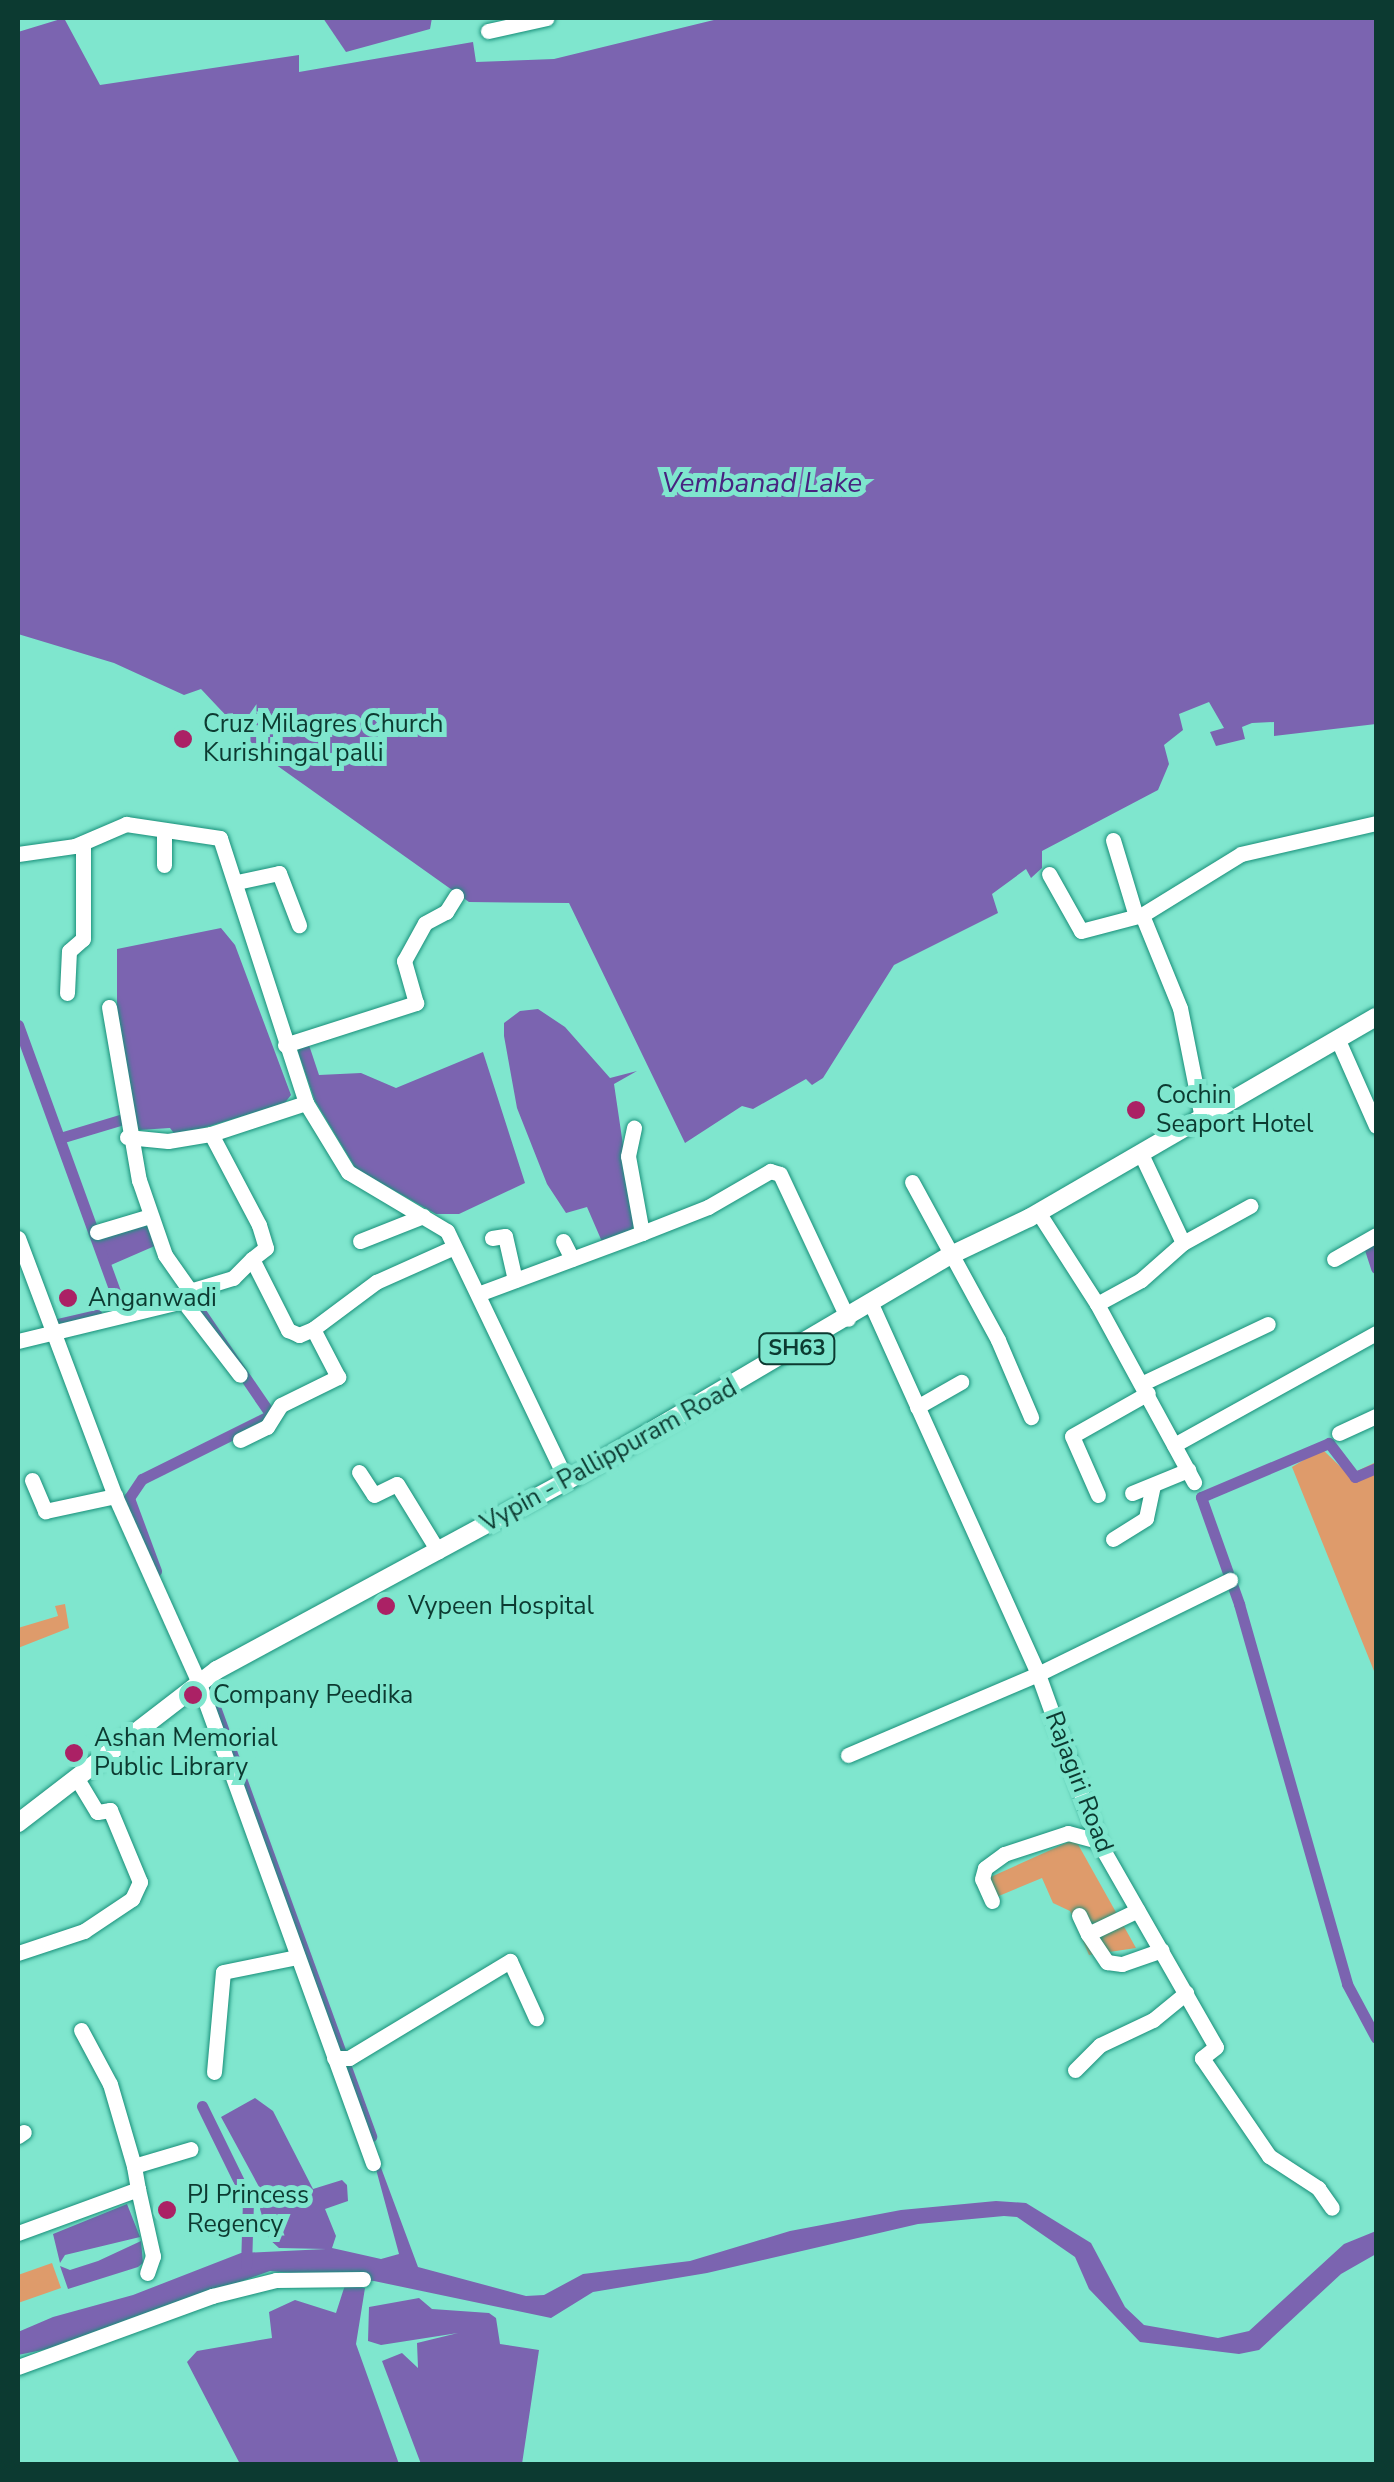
<!DOCTYPE html>
<html>
<head>
<meta charset="utf-8">
<style>
	body { margin:0 }
	#map { position:relative; width:1394px; height:2482px; overflow:hidden; background:#7fe6ce; font-family:"Nunito Sans",sans-serif }
	div>[style] { position:absolute }
	[style*='--x'] { left:calc(var(--x)*1px); top:calc(var(--y)*1px); width:calc(var(--w)*1px); rotate:calc(var(--a)*1deg) }
	.green>* { inset:0; background:#de9b6b }
	.water>* { inset:0; background:#7b64b0 }
	.canal>* { height:11px; margin:-5.5px; padding:0 5.5px; transform-origin:5.5px; border-radius:5.5px; background:#7b64b0 }
	.roads { filter:drop-shadow(0 0 2px #188f79) drop-shadow(0 0 2px #188f79) }
	.minor>* { height:15px; margin:-7.5px; padding:0 7.5px; transform-origin:7.5px; border-radius:7.5px; background:#fff }
	.major>* { height:18px; margin:-9px; padding:0 9px; transform-origin:9px; border-radius:9px; background:#fff }
	.dots>* { width:28px; height:28px; translate:-50% -50%; box-sizing:border-box; border:5px solid #7fe6ce; border-radius:50% }
	span { translate:-50% -50%; white-space:nowrap; text-align:center; line-height:1.15; -webkit-text-stroke:10px #7fe6ce; paint-order:stroke }
	.shield-label span { padding:2px 8px; background:#7fe6ce; border:2px solid; border-radius:8px; -webkit-text-stroke-width:0 }
	.shield-label { font-size:22px; color:#0c3a31; font-weight:700 }
	.poi-label { font-size:25px; color:#0c3a31 }
	.left { translate:0 -50%; text-align:left }
	.street-label { font-size:25px; color:#0c3a31 }
	.water-label { font-size:28px; color:#482380; font-style:italic }
	.frame { position:absolute; inset:0; border:20px solid #0c3a31; pointer-events:none }
</style>
</head>
<body>
<div id="map">
	<div class="green">
		<i style="clip-path:polygon(1322px 1449px,1349px 1475px,1376px 1462px,1376px 1676px,1292px 1467px)"></i>
		<i style="clip-path:polygon(65px 1604px,69px 1628px,18px 1648px,18px 1628px,58px 1616px,55px 1606px)"></i>
		<i style="clip-path:polygon(1075px 1839px,1136px 1948px,1089px 1955px,1070px 1911px,1053px 1903px,1042px 1878px,994px 1898px,984px 1880px)"></i>
		<i style="clip-path:polygon(52px 2263px,61px 2288px,18px 2303px,18px 2275px)"></i>
	</div>
	<div class="water">
		<i style="clip-path:polygon(64px 18px,100px 85px,299px 55px,299px 72px,473px 42px,476px 62px,554px 59px,722px 18px,1376px 18px,1376px 724px,1274px 736px,1274px 722px,1252px 723px,1242px 727px,1245px 739px,1216px 746px,1210px 732px,1224px 728px,1209px 702px,1179px 714px,1183px 730px,1164px 745px,1169px 764px,1158px 790px,1042px 851px,1042px 868px,1031px 878px,1026px 869px,992px 894px,998px 913px,894px 965px,823px 1078px,812px 1085px,806px 1079px,753px 1109px,742px 1106px,685px 1143px,569px 903px,469px 902px,265px 757px,201px 689px,184px 695px,114px 663px,18px 634px,18px 32px)"></i>
		<i style="clip-path:polygon(323px 18px,432px 18px,430px 29px,346px 52px)"></i>
		<i style="clip-path:polygon(221px 928px,235px 945px,291px 1095px,284px 1104px,176px 1136px,170px 1128px,139px 1130px,131px 1120px,117px 1034px,117px 949px)"></i>
		<i style="clip-path:polygon(538px 1009px,565px 1027px,610px 1078px,637px 1071px,614px 1084px,636px 1233px,603px 1244px,587px 1207px,566px 1213px,547px 1184px,517px 1108px,504px 1036px,504px 1023px,520px 1011px)"></i>
		<i style="clip-path:polygon(309px 1045px,319px 1075px,361px 1073px,396px 1088px,483px 1052px,525px 1183px,459px 1214px,436px 1214px,356px 1169px,315px 1101px,297px 1049px)"></i>
		<i style="clip-path:polygon(150px 1223px,157px 1245px,111px 1265px,98px 1236px)"></i>
		<i style="clip-path:polygon(255px 2098px,273px 2111px,313px 2189px,342px 2180px,347px 2185px,348px 2201px,325px 2209px,336px 2236px,332px 2248px,381px 2259px,399px 2254px,361px 2114px,418px 2267px,526px 2296px,544px 2295px,583px 2274px,690px 2261px,790px 2231px,901px 2210px,996px 2201px,1026px 2203px,1091px 2243px,1125px 2307px,1144px 2325px,1218px 2338px,1249px 2331px,1344px 2244px,1376px 2231px,1376px 2254px,1341px 2274px,1259px 2350px,1239px 2354px,1140px 2342px,1089px 2289px,1075px 2257px,1017px 2217px,1004px 2216px,918px 2224px,707px 2273px,593px 2292px,551px 2318px,374px 2281px,270px 2271px,62px 2346px,18px 2355px,18px 2332px,53px 2317px,133px 2295px,241px 2253px,326px 2249px,279px 2248px,269px 2239px,260px 2209px,264px 2196px,221px 2117px)"></i>
		<i style="clip-path:polygon(127px 2204px,140px 2237px,65px 2255px,60px 2263px,53px 2234px)"></i>
		<i style="clip-path:polygon(141px 2241px,143px 2263px,138px 2267px,68px 2289px,60px 2266px,70px 2270px,98px 2261px)"></i>
		<i style="clip-path:polygon(345px 2285px,365px 2288px,356px 2344px,399px 2464px,240px 2464px,187px 2362px,197px 2351px,272px 2338px,269px 2312px,295px 2300px,336px 2313px)"></i>
		<i style="clip-path:polygon(419px 2298px,432px 2309px,489px 2313px,496px 2318px,500px 2344px,539px 2350px,522px 2464px,421px 2464px,382px 2361px,402px 2353px,418px 2368px,417px 2343px,458px 2333px,381px 2345px,368px 2341px,369px 2307px)"></i>
	</div>
	<div class="canal">
		<i style="--x:18;--y:1025;--w:303;--a:70"></i>
		<i style="--x:60;--y:1138;--w:73;--a:-16.7"></i>
		<i style="--x:1370;--y:1249;--w:20;--a:72"></i>
		<i style="--x:57;--y:1324;--w:41;--a:-12.7"></i>
		<i style="--x:1376;--y:1468;--w:23;--a:157"></i>
		<i style="--x:1355;--y:1477;--w:43;--a:-127.4"></i>
		<i style="--x:1329;--y:1443;--w:139;--a:157.1"></i>
		<i style="--x:1201;--y:1497;--w:114;--a:70.4"></i>
		<i style="--x:1239;--y:1604;--w:395;--a:74.1"></i>
		<i style="--x:1347;--y:1984;--w:61;--a:61.8"></i>
		<i style="--x:156;--y:1571;--w:78;--a:-110.3"></i>
		<i style="--x:129;--y:1498;--w:23;--a:-56"></i>
		<i style="--x:142;--y:1479;--w:144;--a:-26.4"></i>
		<i style="--x:271;--y:1415;--w:131;--a:-124.4"></i>
		<i style="--x:203;--y:1674;--w:492;--a:70"></i>
		<i style="--x:202;--y:2106;--w:105;--a:63.9"></i>
		<i style="--x:248;--y:2200;--w:66;--a:91.7"></i>
	</div>
	<div class="roads">
		<div class="minor">
			<i style="--x:488;--y:31;--w:60;--a:-12.4"></i>
			<i style="--x:164;--y:830;--w:35;--a:90"></i>
			<i style="--x:1113;--y:840;--w:79;--a:73.2"></i>
			<i style="--x:18;--y:854;--w:58;--a:-8"></i>
			<i style="--x:75;--y:846;--w:56;--a:-23.3"></i>
			<i style="--x:126;--y:824;--w:95;--a:8.5"></i>
			<i style="--x:220;--y:838;--w:279;--a:72"></i>
			<i style="--x:1049;--y:874;--w:65;--a:60.7"></i>
			<i style="--x:1081;--y:931;--w:63;--a:-14.7"></i>
			<i style="--x:1142;--y:915;--w:116;--a:-31.6"></i>
			<i style="--x:1241;--y:854;--w:139;--a:-12.9"></i>
			<i style="--x:237;--y:882;--w:43;--a:-12.1"></i>
			<i style="--x:279;--y:873;--w:56;--a:69"></i>
			<i style="--x:1142;--y:915;--w:100;--a:67.8"></i>
			<i style="--x:1180;--y:1008;--w:112;--a:78.7"></i>
			<i style="--x:67;--y:993;--w:42;--a:-87.3"></i>
			<i style="--x:69;--y:951;--w:18;--a:-41"></i>
			<i style="--x:83;--y:939;--w:96;--a:-90"></i>
			<i style="--x:109;--y:1007;--w:176;--a:80.2"></i>
			<i style="--x:139;--y:1180;--w:79;--a:70.9"></i>
			<i style="--x:165;--y:1255;--w:45;--a:54.9"></i>
			<i style="--x:1337;--y:1038;--w:96;--a:66.1"></i>
			<i style="--x:285;--y:1045;--w:138;--a:-17.8"></i>
			<i style="--x:416;--y:1003;--w:44;--a:-105.9"></i>
			<i style="--x:404;--y:961;--w:43;--a:-61.1"></i>
			<i style="--x:425;--y:923;--w:24;--a:-28"></i>
			<i style="--x:446;--y:912;--w:19;--a:-58"></i>
			<i style="--x:211;--y:1134;--w:103;--a:62.2"></i>
			<i style="--x:259;--y:1225;--w:24;--a:73"></i>
			<i style="--x:266;--y:1248;--w:18;--a:142"></i>
			<i style="--x:252;--y:1259;--w:80;--a:63.1"></i>
			<i style="--x:288;--y:1330;--w:12;--a:24"></i>
			<i style="--x:299;--y:1335;--w:15;--a:-23"></i>
			<i style="--x:313;--y:1329;--w:79;--a:-36.7"></i>
			<i style="--x:376;--y:1282;--w:83;--a:-24.1"></i>
			<i style="--x:127;--y:1137;--w:41;--a:5.6"></i>
			<i style="--x:168;--y:1141;--w:44;--a:-9.2"></i>
			<i style="--x:211;--y:1134;--w:100;--a:-18.1"></i>
			<i style="--x:306;--y:1103;--w:81;--a:58.7"></i>
			<i style="--x:348;--y:1172;--w:115;--a:30.8"></i>
			<i style="--x:447;--y:1231;--w:277;--a:64.4"></i>
			<i style="--x:1141;--y:1154;--w:98;--a:64.7"></i>
			<i style="--x:1183;--y:1243;--w:77;--a:-28.9"></i>
			<i style="--x:912;--y:1182;--w:180;--a:61.4"></i>
			<i style="--x:998;--y:1340;--w:84;--a:66.8"></i>
			<i style="--x:1038;--y:1212;--w:109;--a:57.3"></i>
			<i style="--x:1097;--y:1304;--w:203;--a:61.4"></i>
			<i style="--x:97;--y:1232;--w:55;--a:-16.8"></i>
			<i style="--x:642;--y:1233;--w:71;--a:-21.5"></i>
			<i style="--x:708;--y:1207;--w:72;--a:-30.1"></i>
			<i style="--x:770;--y:1171;--w:10;--a:17"></i>
			<i style="--x:780;--y:1174;--w:160;--a:64.9"></i>
			<i style="--x:18;--y:1238;--w:276;--a:69.4"></i>
			<i style="--x:115;--y:1496;--w:203;--a:65.8"></i>
			<i style="--x:198;--y:1681;--w:513;--a:70.05"></i>
			<i style="--x:492;--y:1238;--w:13;--a:-9"></i>
			<i style="--x:505;--y:1236;--w:45;--a:77.2"></i>
			<i style="--x:360;--y:1241;--w:68;--a:-21.6"></i>
			<i style="--x:563;--y:1241;--w:20;--a:63"></i>
			<i style="--x:1334;--y:1259;--w:48;--a:-29.7"></i>
			<i style="--x:478;--y:1294;--w:175;--a:-20.4"></i>
			<i style="--x:642;--y:1233;--w:78;--a:-100.3"></i>
			<i style="--x:628;--y:1156;--w:29;--a:-78"></i>
			<i style="--x:183;--y:1301;--w:93;--a:52.4"></i>
			<i style="--x:1097;--y:1304;--w:50;--a:-28.6"></i>
			<i style="--x:1141;--y:1280;--w:56;--a:-41.4"></i>
			<i style="--x:872;--y:1306;--w:404;--a:65.7"></i>
			<i style="--x:1038;--y:1674;--w:177;--a:70.2"></i>
			<i style="--x:1098;--y:1841;--w:237;--a:60.2"></i>
			<i style="--x:1216;--y:2047;--w:18;--a:142"></i>
			<i style="--x:1202;--y:2058;--w:119;--a:55.6"></i>
			<i style="--x:1269;--y:2156;--w:59;--a:33.1"></i>
			<i style="--x:1318;--y:2188;--w:24;--a:55"></i>
			<i style="--x:18;--y:1341;--w:170;--a:-13.6"></i>
			<i style="--x:183;--y:1301;--w:15;--a:-48"></i>
			<i style="--x:193;--y:1290;--w:42;--a:-16.7"></i>
			<i style="--x:233;--y:1278;--w:27;--a:-45"></i>
			<i style="--x:1143;--y:1383;--w:138;--a:-25.3"></i>
			<i style="--x:917;--y:1407;--w:51;--a:-29.6"></i>
			<i style="--x:1339;--y:1433;--w:41;--a:-24.7"></i>
			<i style="--x:240;--y:1440;--w:30;--a:-26"></i>
			<i style="--x:267;--y:1427;--w:26;--a:-58"></i>
			<i style="--x:281;--y:1405;--w:64;--a:-26.2"></i>
			<i style="--x:338;--y:1377;--w:54;--a:-117.5"></i>
			<i style="--x:1174;--y:1445;--w:231;--a:-29"></i>
			<i style="--x:359;--y:1472;--w:27;--a:57"></i>
			<i style="--x:374;--y:1495;--w:25;--a:-26"></i>
			<i style="--x:397;--y:1484;--w:79;--a:58.5"></i>
			<i style="--x:32;--y:1480;--w:34;--a:67"></i>
			<i style="--x:45;--y:1511;--w:72;--a:-12.1"></i>
			<i style="--x:1132;--y:1493;--w:61;--a:-22.3"></i>
			<i style="--x:1098;--y:1495;--w:64;--a:-113.8"></i>
			<i style="--x:1072;--y:1436;--w:87;--a:-29.5"></i>
			<i style="--x:1113;--y:1539;--w:39;--a:-32"></i>
			<i style="--x:1146;--y:1518;--w:33;--a:-78"></i>
			<i style="--x:848;--y:1755;--w:207;--a:-23.1"></i>
			<i style="--x:1038;--y:1674;--w:214;--a:-26.1"></i>
			<i style="--x:992;--y:1901;--w:24;--a:-114"></i>
			<i style="--x:982;--y:1879;--w:11;--a:-75"></i>
			<i style="--x:985;--y:1868;--w:24;--a:-36"></i>
			<i style="--x:1004;--y:1854;--w:67;--a:-18.2"></i>
			<i style="--x:1068;--y:1833;--w:31;--a:15"></i>
			<i style="--x:1079;--y:1915;--w:21;--a:65"></i>
			<i style="--x:1088;--y:1934;--w:55;--a:-25.6"></i>
			<i style="--x:1088;--y:1934;--w:34;--a:56"></i>
			<i style="--x:1107;--y:1962;--w:15;--a:8"></i>
			<i style="--x:1122;--y:1964;--w:42;--a:-19.3"></i>
			<i style="--x:18;--y:1953;--w:70;--a:-18.4"></i>
			<i style="--x:84;--y:1931;--w:58;--a:-33.7"></i>
			<i style="--x:132;--y:1899;--w:19;--a:-65"></i>
			<i style="--x:140;--y:1882;--w:78;--a:-112.6"></i>
			<i style="--x:110;--y:1810;--w:13;--a:171"></i>
			<i style="--x:97;--y:1812;--w:39;--a:-121"></i>
			<i style="--x:81;--y:2030;--w:61;--a:61.8"></i>
			<i style="--x:110;--y:2084;--w:85;--a:73.7"></i>
			<i style="--x:134;--y:2166;--w:59;--a:-16.6"></i>
			<i style="--x:334;--y:2058;--w:15;--a:0"></i>
			<i style="--x:349;--y:2058;--w:188;--a:-31.1"></i>
			<i style="--x:510;--y:1961;--w:63;--a:65.5"></i>
			<i style="--x:1075;--y:2070;--w:35;--a:-45"></i>
			<i style="--x:1100;--y:2045;--w:59;--a:-25.3"></i>
			<i style="--x:1153;--y:2020;--w:43;--a:-39.3"></i>
			<i style="--x:214;--y:2072;--w:100;--a:-84.9"></i>
			<i style="--x:223;--y:1972;--w:76;--a:-11.5"></i>
			<i style="--x:18;--y:2136;--w:7;--a:-34"></i>
			<i style="--x:138;--y:2189;--w:69;--a:77.4"></i>
			<i style="--x:153;--y:2256;--w:18;--a:109"></i>
			<i style="--x:18;--y:2233;--w:128;--a:-20.1"></i>
			<i style="--x:138;--y:2189;--w:23;--a:-100"></i>
			<i style="--x:18;--y:2367;--w:207;--a:-20.1"></i>
			<i style="--x:212;--y:2296;--w:66;--a:-14"></i>
			<i style="--x:276;--y:2280;--w:87;--a:-0.7"></i>
		</div>
		<div class="major">
			<i style="--x:18;--y:1823;--w:251;--a:-37.6"></i>
			<i style="--x:217;--y:1670;--w:398;--a:-28.4"></i>
			<i style="--x:567;--y:1481;--w:443;--a:-30.5"></i>
			<i style="--x:949;--y:1256;--w:89;--a:-25.4"></i>
			<i style="--x:1029;--y:1218;--w:401;--a:-30.1"></i>
		</div>
	</div>
	<div class="dots">
		<i style="left:183px;top:739px;background:#ab2165"></i>
		<i style="left:1136px;top:1110px;background:#ab2165"></i>
		<i style="left:68px;top:1298px;background:#ab2165"></i>
		<i style="left:386px;top:1606px;background:#ab2165"></i>
		<i style="left:193px;top:1695px;background:#ab2165"></i>
		<i style="left:74px;top:1753px;background:#ab2165"></i>
		<i style="left:167px;top:2210px;background:#ab2165"></i>
	</div>
	<div class="shield-label">
		<span style="left:797px;top:1349px">SH63</span>
	</div>
	<div class="poi-label">
		<span class="left" style="left:203px;top:739px">Cruz Milagres Church<br>Kurishingal palli</span>
		<span class="left" style="left:1156px;top:1110px">Cochin<br>Seaport Hotel</span>
		<span class="left" style="left:88px;top:1298px">Anganwadi</span>
		<span class="left" style="left:408px;top:1606px">Vypeen Hospital</span>
		<span class="left" style="left:213px;top:1695px">Company Peedika</span>
		<span class="left" style="left:94px;top:1753px">Ashan Memorial<br>Public Library</span>
		<span class="left" style="left:187px;top:2210px">PJ Princess<br>Regency</span>
	</div>
	<div class="street-label">
		<span style="left:609px;top:1456px;rotate:-29deg">Vypin - Pallippuram Road</span>
		<span style="left:1079px;top:1782px;rotate:69deg">Rajagiri Road</span>
	</div>
	<div class="water-label">
		<span style="left:762px;top:483px">Vembanad Lake</span>
	</div>
	<div class="frame"></div>
</div>
</body>
</html>
